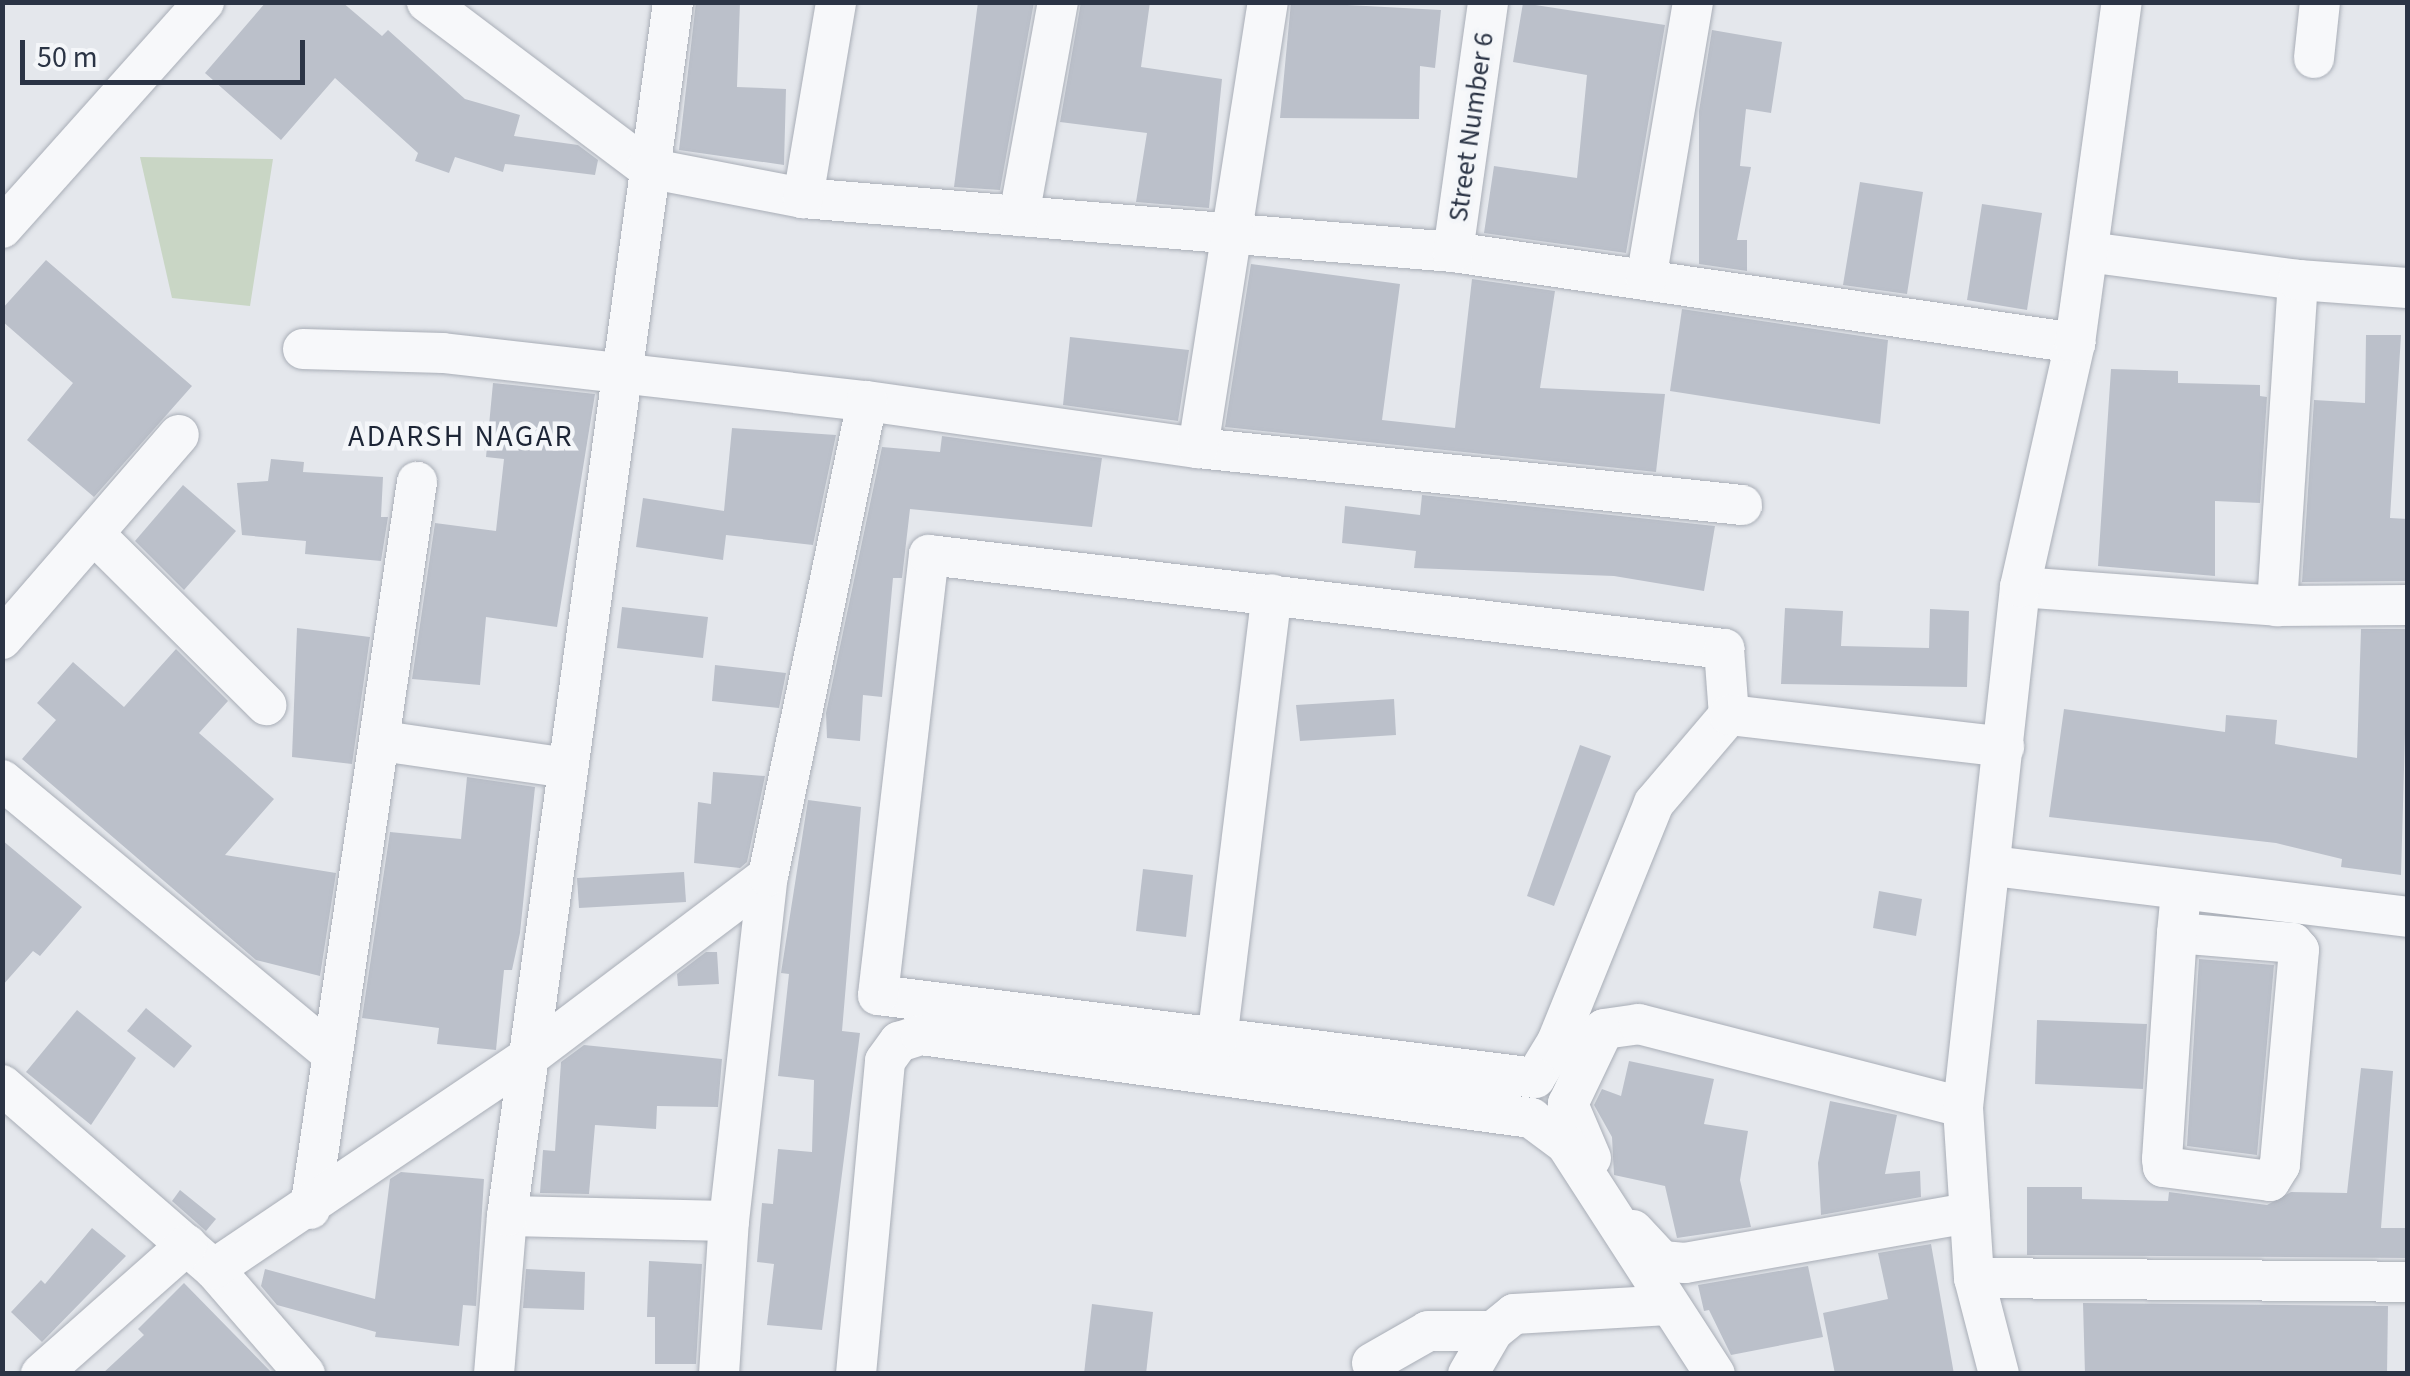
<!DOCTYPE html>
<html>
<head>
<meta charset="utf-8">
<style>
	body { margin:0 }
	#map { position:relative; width:2410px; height:1376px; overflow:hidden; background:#e4e7ec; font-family:"Source Sans 3",sans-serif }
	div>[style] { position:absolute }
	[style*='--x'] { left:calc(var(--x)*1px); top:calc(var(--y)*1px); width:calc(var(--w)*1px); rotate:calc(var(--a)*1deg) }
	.green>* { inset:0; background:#c9d6c5 }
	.building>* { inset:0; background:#bbc0ca }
	.roads { filter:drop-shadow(0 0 2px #a9aeb7) drop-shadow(0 0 2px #a9aeb7) }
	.minor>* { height:40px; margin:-20px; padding:0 20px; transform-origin:20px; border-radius:20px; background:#f7f8fa }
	span { translate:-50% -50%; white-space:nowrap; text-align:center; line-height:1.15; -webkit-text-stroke:9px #f4f6f9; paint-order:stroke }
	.street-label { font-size:28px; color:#2b3445 }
	.neighbourhood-label { font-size:30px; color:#1d2536; letter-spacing:2.5px }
	.frame { position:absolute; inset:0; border:5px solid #2b3445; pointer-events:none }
	.scale { position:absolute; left:20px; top:40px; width:285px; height:45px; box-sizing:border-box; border:5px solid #2b3445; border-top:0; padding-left:12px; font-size:30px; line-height:35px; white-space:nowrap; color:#2b3445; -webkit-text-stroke:8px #f4f6f9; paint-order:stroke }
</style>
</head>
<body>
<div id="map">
	<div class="green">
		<i style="clip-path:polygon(140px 157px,273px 159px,250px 306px,172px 298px)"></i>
	</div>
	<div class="building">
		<i style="clip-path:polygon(266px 2px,342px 2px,382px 36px,388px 30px,465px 99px,520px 115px,514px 136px,578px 145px,598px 160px,595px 175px,505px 164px,503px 172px,455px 157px,449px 173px,415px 161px,418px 153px,335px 78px,281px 140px,205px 73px)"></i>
		<i style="clip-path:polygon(696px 2px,740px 2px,737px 87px,786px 89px,784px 165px,679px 150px)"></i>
		<i style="clip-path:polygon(978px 2px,1034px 2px,1000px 190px,954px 187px)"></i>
		<i style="clip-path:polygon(1081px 2px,1150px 2px,1141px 67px,1222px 79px,1209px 208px,1136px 202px,1147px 133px,1060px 122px)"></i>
		<i style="clip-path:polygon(1291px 2px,1441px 10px,1435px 68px,1420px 66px,1419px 119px,1280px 118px)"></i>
		<i style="clip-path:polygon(1523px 3px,1665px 25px,1626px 253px,1484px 233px,1494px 166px,1577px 178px,1587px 75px,1513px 62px)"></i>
		<i style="clip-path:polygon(1712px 30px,1782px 42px,1771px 113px,1746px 109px,1740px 166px,1751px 167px,1737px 240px,1747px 240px,1747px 271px,1699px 264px,1699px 111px)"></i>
		<i style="clip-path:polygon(1860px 182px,1923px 192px,1907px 294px,1843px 285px)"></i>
		<i style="clip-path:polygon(1982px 204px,2042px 213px,2027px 310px,1967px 300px)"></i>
		<i style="clip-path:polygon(46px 260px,192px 386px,94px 497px,27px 440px,73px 383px,2px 321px,2px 309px)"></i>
		<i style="clip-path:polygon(1251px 264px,1400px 284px,1382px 420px,1455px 428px,1472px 279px,1555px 291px,1540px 388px,1665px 394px,1656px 472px,1225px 427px)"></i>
		<i style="clip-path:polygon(1682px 309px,1888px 340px,1880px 424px,1670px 391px)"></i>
		<i style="clip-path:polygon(2366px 335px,2401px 335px,2390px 518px,2408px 519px,2408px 581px,2302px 582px,2314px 400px,2365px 403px)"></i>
		<i style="clip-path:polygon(1070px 337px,1189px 350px,1178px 421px,1063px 405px)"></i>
		<i style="clip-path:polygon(2111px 369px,2178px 371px,2178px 383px,2260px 385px,2260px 396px,2267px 397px,2260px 503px,2215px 501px,2215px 576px,2098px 566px)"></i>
		<i style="clip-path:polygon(493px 383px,595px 394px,557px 627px,486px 617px,480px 685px,412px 679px,435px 523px,496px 531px,504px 459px,486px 457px)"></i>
		<i style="clip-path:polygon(732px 428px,836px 435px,813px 545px,726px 535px,723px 560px,636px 547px,643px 498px,724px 511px)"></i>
		<i style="clip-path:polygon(942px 436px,1102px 458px,1092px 527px,910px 509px,902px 578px,893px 578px,882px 697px,863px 695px,860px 741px,827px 738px,826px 713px,882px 447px,940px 452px)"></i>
		<i style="clip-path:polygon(271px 459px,304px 462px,303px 472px,383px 477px,381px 517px,388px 517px,381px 561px,305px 554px,306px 541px,242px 535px,237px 483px,268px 481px)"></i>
		<i style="clip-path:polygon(183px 485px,236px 531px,184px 590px,135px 541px)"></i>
		<i style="clip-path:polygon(1422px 495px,1715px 526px,1704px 591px,1614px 576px,1414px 568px,1416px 551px,1342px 543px,1345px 506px,1420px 515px)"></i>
		<i style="clip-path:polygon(622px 607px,708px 617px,703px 658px,617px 648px)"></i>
		<i style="clip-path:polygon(1785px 608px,1843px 611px,1841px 646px,1929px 648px,1930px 609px,1969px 611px,1967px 687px,1781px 684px)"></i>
		<i style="clip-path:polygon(297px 628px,370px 637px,352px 764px,292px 757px)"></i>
		<i style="clip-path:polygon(2361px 629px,2408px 629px,2401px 875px,2341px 867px,2342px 859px,2276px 843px,2049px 817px,2064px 709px,2225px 732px,2226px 715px,2277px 720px,2275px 744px,2357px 758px)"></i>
		<i style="clip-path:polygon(176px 649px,228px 701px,199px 733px,274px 799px,225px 855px,336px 873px,320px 976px,256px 960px,22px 759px,56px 720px,37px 703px,73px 662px,124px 707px)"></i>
		<i style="clip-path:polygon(715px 665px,786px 673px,779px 708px,712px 701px)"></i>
		<i style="clip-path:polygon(1394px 699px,1396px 735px,1300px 741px,1296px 705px)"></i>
		<i style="clip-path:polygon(1580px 745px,1611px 756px,1554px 906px,1527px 896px)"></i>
		<i style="clip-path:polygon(713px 772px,765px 776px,747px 862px,740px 868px,694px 863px,698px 802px,711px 804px)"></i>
		<i style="clip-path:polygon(467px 777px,535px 787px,520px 933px,512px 970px,504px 970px,496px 1050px,437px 1044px,439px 1028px,362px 1018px,390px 832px,461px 839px)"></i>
		<i style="clip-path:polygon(808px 800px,861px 807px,842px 1031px,860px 1033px,822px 1330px,767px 1325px,774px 1264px,757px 1262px,762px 1203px,773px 1204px,778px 1149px,812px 1152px,814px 1080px,778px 1076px,789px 974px,781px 973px)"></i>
		<i style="clip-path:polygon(2px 840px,82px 907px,40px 956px,33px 951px,2px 986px)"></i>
		<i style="clip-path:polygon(1143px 869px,1193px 875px,1186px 937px,1136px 931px)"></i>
		<i style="clip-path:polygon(684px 872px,686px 902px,579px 908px,577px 878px)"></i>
		<i style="clip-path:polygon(1879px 891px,1922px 899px,1916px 936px,1873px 928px)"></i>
		<i style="clip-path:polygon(706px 952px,717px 952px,719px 984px,678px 986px,677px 974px)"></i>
		<i style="clip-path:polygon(2199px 959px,2274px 965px,2257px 1155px,2187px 1146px)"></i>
		<i style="clip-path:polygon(146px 1008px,192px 1046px,174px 1068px,127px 1031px)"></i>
		<i style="clip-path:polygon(77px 1010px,136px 1058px,91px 1125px,26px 1072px)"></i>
		<i style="clip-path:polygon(2037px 1020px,2147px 1024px,2143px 1089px,2035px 1084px)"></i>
		<i style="clip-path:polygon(584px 1045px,722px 1059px,718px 1107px,657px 1106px,656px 1129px,595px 1125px,589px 1194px,540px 1193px,543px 1150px,555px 1151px,561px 1062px)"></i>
		<i style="clip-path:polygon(1629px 1061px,1714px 1079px,1704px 1124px,1748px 1131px,1740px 1180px,1751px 1227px,1677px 1238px,1665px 1186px,1614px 1175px,1612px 1137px,1594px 1105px,1602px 1089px,1621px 1096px)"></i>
		<i style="clip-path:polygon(2361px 1068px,2393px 1071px,2381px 1228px,2408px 1228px,2408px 1258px,2027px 1255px,2027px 1187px,2082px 1187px,2082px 1199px,2168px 1201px,2169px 1192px,2267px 1205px,2291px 1192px,2347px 1193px)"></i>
		<i style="clip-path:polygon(1830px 1101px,1897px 1115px,1885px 1174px,1920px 1171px,1921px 1197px,1821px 1215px,1818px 1163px)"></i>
		<i style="clip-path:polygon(401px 1172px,484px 1179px,476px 1306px,463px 1305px,459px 1346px,375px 1337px,376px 1332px,277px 1305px,261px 1286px,265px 1269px,375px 1299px,390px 1179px)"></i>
		<i style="clip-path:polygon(180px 1190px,216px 1219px,206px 1231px,172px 1201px)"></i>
		<i style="clip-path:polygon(92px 1228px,126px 1256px,42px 1342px,11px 1312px,41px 1280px,45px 1284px)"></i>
		<i style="clip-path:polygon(1931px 1244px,1954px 1374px,1835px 1374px,1823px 1313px,1888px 1299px,1878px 1253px)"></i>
		<i style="clip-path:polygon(649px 1261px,702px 1264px,696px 1364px,655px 1364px,655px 1317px,647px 1317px)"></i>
		<i style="clip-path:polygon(1808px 1266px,1823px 1337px,1731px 1355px,1709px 1310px,1704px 1311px,1698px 1285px)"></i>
		<i style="clip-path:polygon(526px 1269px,585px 1272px,584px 1310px,523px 1308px)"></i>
		<i style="clip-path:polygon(184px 1283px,273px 1374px,102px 1374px,144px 1335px,138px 1329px)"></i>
		<i style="clip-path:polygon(2083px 1303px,2388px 1306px,2387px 1374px,2085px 1374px)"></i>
		<i style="clip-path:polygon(1092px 1304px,1153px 1312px,1146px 1374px,1084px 1374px)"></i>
	</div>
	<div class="roads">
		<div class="minor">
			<i style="--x:427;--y:2;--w:276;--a:37"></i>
			<i style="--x:647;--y:168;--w:159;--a:10.9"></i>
			<i style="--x:803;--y:198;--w:652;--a:4.75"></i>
			<i style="--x:1453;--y:252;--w:629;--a:8.32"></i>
			<i style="--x:2314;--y:58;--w:56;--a:-83.9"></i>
			<i style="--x:803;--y:198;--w:199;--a:-80.4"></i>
			<i style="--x:1019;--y:216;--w:218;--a:-79.7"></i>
			<i style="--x:2;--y:228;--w:303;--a:-48.2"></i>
			<i style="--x:1453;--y:252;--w:252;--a:-82"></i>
			<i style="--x:2088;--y:252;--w:212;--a:7.6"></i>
			<i style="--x:2298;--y:280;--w:327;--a:93.7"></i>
			<i style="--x:1646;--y:280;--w:282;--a:-80.4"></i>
			<i style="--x:2298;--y:280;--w:110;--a:4.2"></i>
			<i style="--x:303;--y:349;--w:140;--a:1.6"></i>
			<i style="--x:443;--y:353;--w:427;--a:6.5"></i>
			<i style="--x:867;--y:401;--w:334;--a:8.1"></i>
			<i style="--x:1198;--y:448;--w:547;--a:5.98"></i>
			<i style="--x:1198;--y:448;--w:451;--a:-81.1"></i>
			<i style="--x:94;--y:534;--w:243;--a:44.8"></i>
			<i style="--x:2020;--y:587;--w:258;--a:4.2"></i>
			<i style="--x:2277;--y:606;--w:131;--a:-0.4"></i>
			<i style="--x:2;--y:639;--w:270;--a:-49.1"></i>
			<i style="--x:1729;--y:715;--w:116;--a:130.4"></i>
			<i style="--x:1654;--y:803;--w:258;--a:112.1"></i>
			<i style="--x:1557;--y:1042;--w:42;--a:121.4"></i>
			<i style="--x:1535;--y:1078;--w:662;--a:-172.8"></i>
			<i style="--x:878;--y:995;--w:443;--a:-83.4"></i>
			<i style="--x:929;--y:555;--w:801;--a:6.74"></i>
			<i style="--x:1724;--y:649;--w:66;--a:85.7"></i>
			<i style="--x:1729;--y:715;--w:277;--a:6.6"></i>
			<i style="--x:382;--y:741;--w:188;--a:8.3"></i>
			<i style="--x:2;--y:780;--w:429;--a:39.7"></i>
			<i style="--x:1993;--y:866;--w:418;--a:7"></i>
			<i style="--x:2177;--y:933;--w:116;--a:4.9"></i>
			<i style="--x:2293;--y:943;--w:9;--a:49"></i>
			<i style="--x:2299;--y:950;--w:216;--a:95.1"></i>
			<i style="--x:2280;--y:1165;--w:19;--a:122"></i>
			<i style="--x:2270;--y:1181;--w:108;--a:-172.5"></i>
			<i style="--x:2163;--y:1167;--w:8;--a:-97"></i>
			<i style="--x:2162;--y:1159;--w:226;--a:-86.2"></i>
			<i style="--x:2177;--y:933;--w:41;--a:-84.4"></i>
			<i style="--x:1217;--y:1040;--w:449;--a:-83"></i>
			<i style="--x:2;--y:1085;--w:281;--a:41"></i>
			<i style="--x:214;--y:1269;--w:139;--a:49.1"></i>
			<i style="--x:1591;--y:1158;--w:59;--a:-113.1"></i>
			<i style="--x:1568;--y:1104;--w:83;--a:-64.4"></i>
			<i style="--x:1604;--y:1029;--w:35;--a:-8"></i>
			<i style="--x:1639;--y:1024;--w:334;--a:14.4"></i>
			<i style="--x:310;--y:1209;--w:735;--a:-81.63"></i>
			<i style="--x:507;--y:1216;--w:222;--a:1.3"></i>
			<i style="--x:1633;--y:1230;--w:42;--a:46.9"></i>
			<i style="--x:1662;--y:1261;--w:23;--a:5"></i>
			<i style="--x:1685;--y:1263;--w:289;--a:-10"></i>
			<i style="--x:214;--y:1269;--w:381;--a:-34"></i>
			<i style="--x:530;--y:1056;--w:298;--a:-37.1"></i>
			<i style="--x:1974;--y:1278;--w:434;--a:0.5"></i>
			<i style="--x:1372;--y:1363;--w:64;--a:-29.7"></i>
			<i style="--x:1428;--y:1331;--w:65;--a:0"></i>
			<i style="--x:41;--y:1374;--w:195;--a:-41.5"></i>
			<i style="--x:494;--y:1374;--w:159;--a:-85.3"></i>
			<i style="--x:507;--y:1216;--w:1225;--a:-82.21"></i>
			<i style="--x:719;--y:1374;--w:153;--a:-86.3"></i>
			<i style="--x:729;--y:1221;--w:347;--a:-83.6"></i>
			<i style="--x:768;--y:876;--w:485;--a:-78.2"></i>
			<i style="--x:856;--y:1374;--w:314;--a:-84.7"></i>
			<i style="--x:885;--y:1061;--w:24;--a:-54"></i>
			<i style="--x:899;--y:1042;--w:23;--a:-18"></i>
			<i style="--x:921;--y:1035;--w:616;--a:7.75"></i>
			<i style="--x:1531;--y:1118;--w:44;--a:36.6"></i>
			<i style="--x:1566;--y:1144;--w:274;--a:57.1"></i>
			<i style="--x:1468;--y:1374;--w:50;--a:-59.8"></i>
			<i style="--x:1493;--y:1331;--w:27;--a:-39"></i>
			<i style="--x:1514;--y:1314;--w:154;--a:-3.3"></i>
			<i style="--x:1999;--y:1374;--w:99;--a:-104.6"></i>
			<i style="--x:1974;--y:1278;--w:171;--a:-93.7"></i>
			<i style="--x:1963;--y:1107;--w:523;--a:-83.74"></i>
			<i style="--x:2020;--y:587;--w:250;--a:-77.3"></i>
			<i style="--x:2075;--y:343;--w:344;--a:-82.2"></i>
		</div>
	</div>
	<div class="street-label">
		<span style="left:1471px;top:127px;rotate:-82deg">Street Number 6</span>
	</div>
	<div class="neighbourhood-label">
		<span style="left:461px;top:437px">ADARSH NAGAR</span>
	</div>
	<div class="frame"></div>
	<div class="scale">50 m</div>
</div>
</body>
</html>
